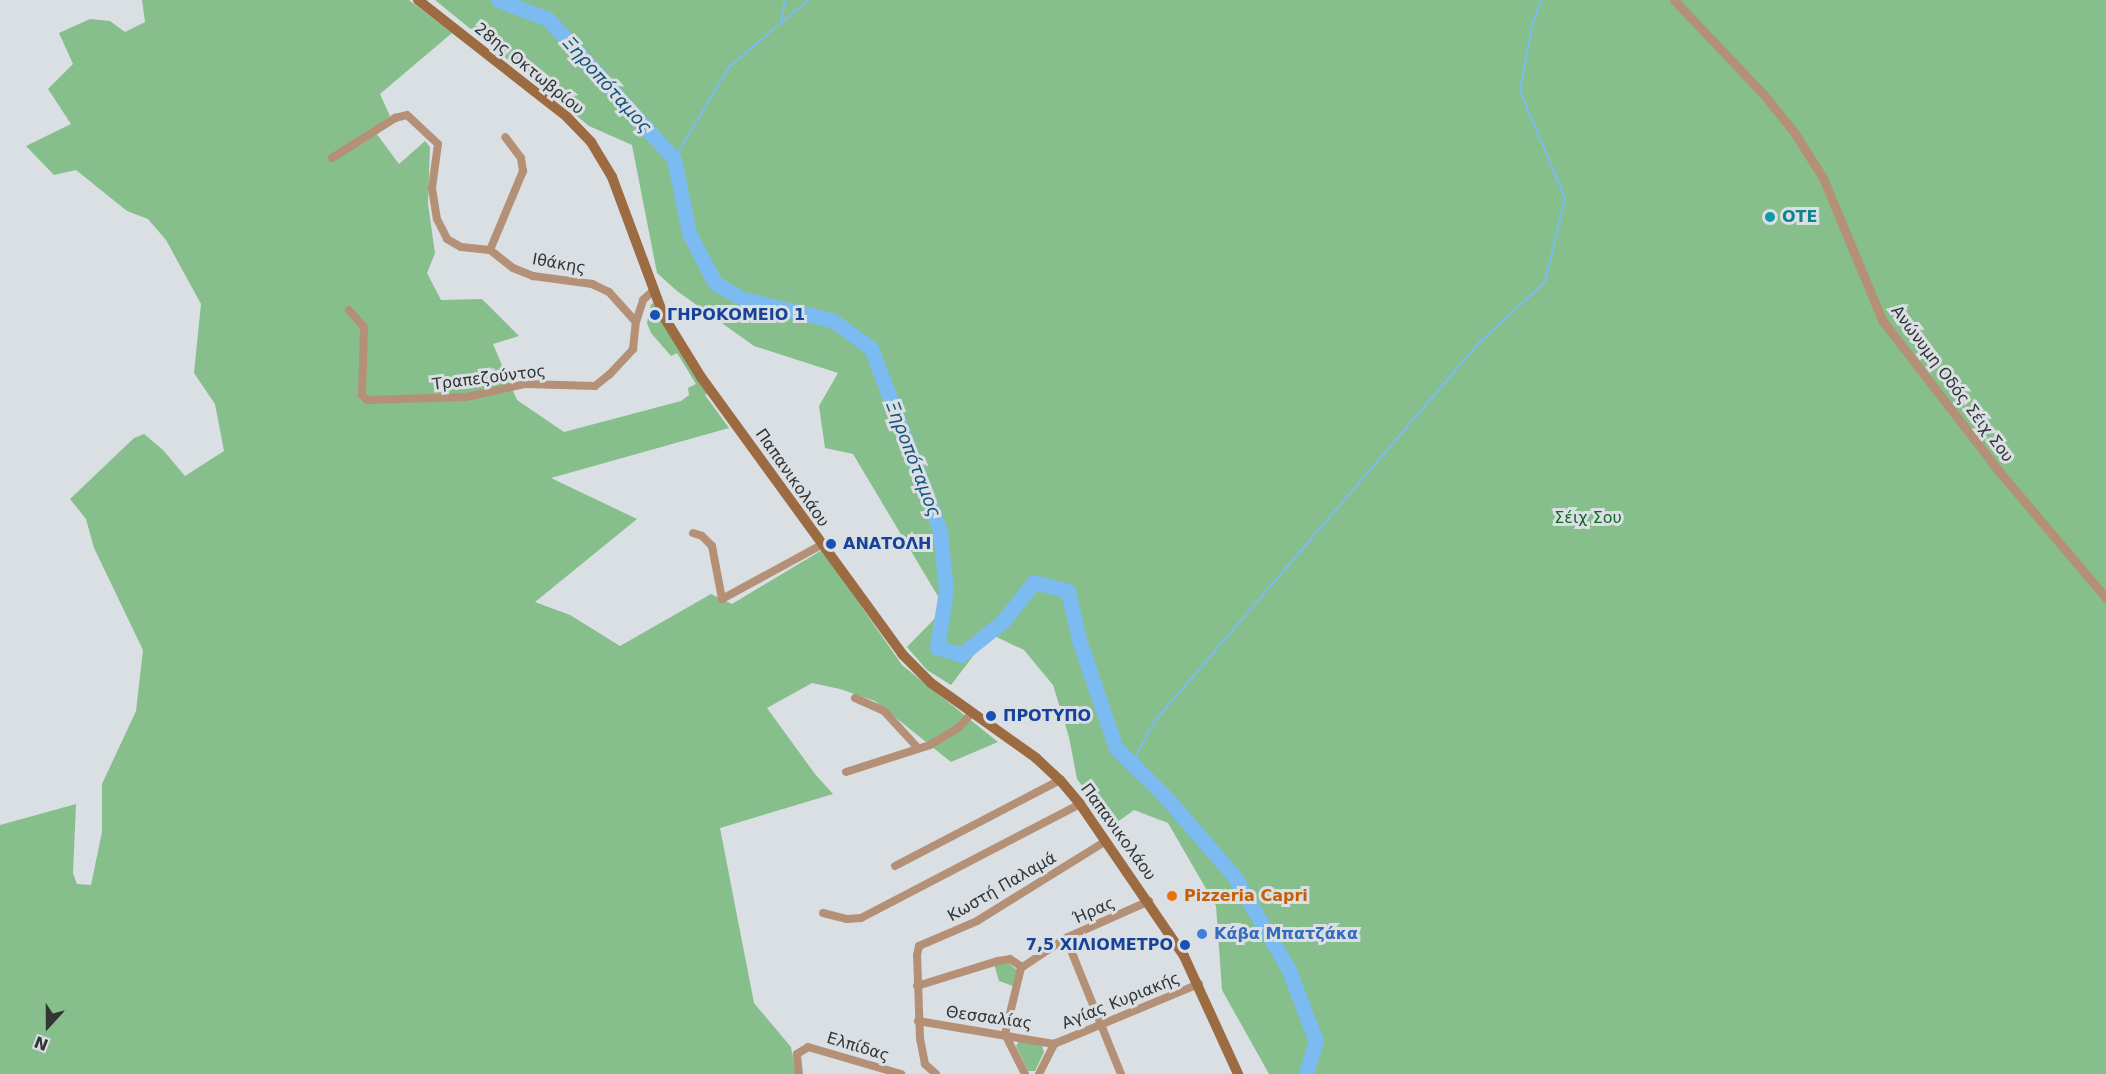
<!DOCTYPE html>
<html>
<head>
<meta charset="utf-8">
<style>
	body { margin:0 }
	#map { position:relative; width:2106px; height:1074px; overflow:hidden; background:#dadfe3; font-family:"DejaVu Sans",sans-serif }
	div>[style] { position:absolute }
	[style*='--x'] { left:calc(var(--x)*1px); top:calc(var(--y)*1px); width:calc(var(--w)*1px); rotate:calc(var(--a)*1deg) }
	.green>* { inset:0; background:#86bf8c }
	.stream>* { height:2px; margin:-1px; padding:0 1px; transform-origin:1px; border-radius:1px; background:#7bbbf1 }
	.river>* { height:15px; margin:-7.5px; padding:0 7.5px; transform-origin:7.5px; border-radius:7.5px; background:#7bbbf1 }
	.minor>* { height:8px; margin:-4px; padding:0 4px; transform-origin:4px; border-radius:4px; background:#b49176 }
	.tertiary>* { height:9px; margin:-4.5px; padding:0 4.5px; transform-origin:4.5px; border-radius:4.5px; background:#b49176 }
	.secondary>* { height:10px; margin:-5px; padding:0 5px; transform-origin:5px; border-radius:5px; background:#9d6b41 }
	.dots>* { width:16px; height:16px; translate:-50% -50%; box-sizing:border-box; border:3px solid #dadfe3; border-radius:50% }
	span { translate:-50% -50%; white-space:nowrap; text-align:center; line-height:1.15; -webkit-text-stroke:6px #dadfe3; paint-order:stroke }
	.street-label { font-size:16px; color:#323436 }
	.culture-label { font-size:16px; color:#0d838f; font-weight:700 }
	.left { translate:0 -50%; text-align:left }
	.transit-label { font-size:16px; color:#164399; font-weight:700 }
	.right { translate:-100% -50%; text-align:right }
	.park-label { font-size:16px; color:#0f6727 }
	.food-label { font-size:16px; color:#c56008; font-weight:700 }
	.shop-label { font-size:16px; color:#366cbe; font-weight:700 }
	.water-label { font-size:18px; color:#16547f; font-style:italic }
	.north { position:absolute; left:18px; top:996px; width:60px; height:60px; -webkit-text-stroke:4px #dadfe3; paint-order:stroke; rotate:201deg; font-size:16px; font-weight:700; line-height:24px; text-align:center; color:#323436 }
	.north::after { content:''; display:block; margin:auto; width:21px; height:27px; background:#323436; clip-path:polygon(50% 0,100% 100%,50% 72%,0 100%) }
</style>
</head>
<body>
<div id="map">
	<div class="green">
		<i style="clip-path:polygon(142px 0,409px 0,452px 33px,380px 94px,390px 116px,373px 129px,399px 164px,425px 141px,430px 147px,428px 204px,435px 253px,427px 273px,441px 300px,482px 299px,519px 336px,493px 344px,517px 400px,564px 432px,681px 401px,689px 395px,688px 388px,696px 384px,677px 353px,671px 356px,651px 333px,647px 323px,651px 304px,654px 303px,709px 392px,705px 395px,729px 428px,551px 478px,637px 519px,535px 602px,570px 615px,620px 646px,711px 594px,732px 604px,822px 550px,902px 665px,998px 742px,951px 762px,875px 701px,840px 689px,812px 683px,767px 708px,815px 774px,833px 794px,720px 828px,754px 1003px,791px 1047px,796px 1074px,0 1074px,0 825px,76px 804px,73px 873px,77px 884px,91px 885px,102px 832px,102px 784px,136px 711px,143px 650px,94px 548px,86px 519px,70px 499px,134px 438px,144px 434px,163px 450px,185px 476px,224px 451px,215px 404px,194px 373px,201px 304px,166px 240px,148px 219px,127px 211px,76px 170px,54px 175px,26px 146px,71px 124px,48px 89px,73px 64px,59px 33px,90px 19px,110px 21px,125px 32px,145px 22px)"></i>
		<i style="clip-path:polygon(435px 0,2106px 0,2106px 1074px,1269px 1074px,1222px 990px,1216px 906px,1168px 823px,1134px 810px,1112px 826px,1077px 779px,1069px 737px,1053px 685px,1024px 650px,990px 634px,951px 685px,927px 670px,907px 647px,945px 608px,853px 454px,825px 448px,819px 406px,838px 373px,754px 346px,677px 291px,657px 273px,632px 145px,589px 126px)"></i>
		<i style="clip-path:polygon(1006px 961px,1017px 970px,1013px 986px,999px 981px,994px 964px)"></i>
		<i style="clip-path:polygon(1019px 1041px,1041px 1043px,1044px 1052px,1035px 1071px,1028px 1071px,1016px 1046px)"></i>
	</div>
	<div class="stream">
		<i style="--x:781;--y:24;--w:24;--a:-81"></i>
		<i style="--x:674;--y:159;--w:107;--a:-59.1"></i>
		<i style="--x:729;--y:67;--w:104;--a:-40.3"></i>
		<i style="--x:1132;--y:764;--w:47;--a:-62.4"></i>
		<i style="--x:1154;--y:722;--w:203;--a:-49.4"></i>
		<i style="--x:1286;--y:568;--w:298;--a:-49.4"></i>
		<i style="--x:1480;--y:342;--w:88;--a:-42.7"></i>
		<i style="--x:1545;--y:282;--w:86;--a:-76.6"></i>
		<i style="--x:1565;--y:198;--w:116;--a:-112.8"></i>
		<i style="--x:1520;--y:91;--w:67;--a:-79.7"></i>
		<i style="--x:1532;--y:25;--w:27;--a:-70"></i>
	</div>
	<div class="river">
		<i style="--x:498;--y:0;--w:53;--a:20.8"></i>
		<i style="--x:548;--y:19;--w:188;--a:48"></i>
		<i style="--x:674;--y:159;--w:76;--a:78.5"></i>
		<i style="--x:689;--y:233;--w:56;--a:62.5"></i>
		<i style="--x:715;--y:283;--w:32;--a:30"></i>
		<i style="--x:743;--y:299;--w:91;--a:13.3"></i>
		<i style="--x:832;--y:320;--w:48;--a:35.7"></i>
		<i style="--x:871;--y:348;--w:196;--a:69.3"></i>
		<i style="--x:940;--y:531;--w:60;--a:84.3"></i>
		<i style="--x:946;--y:591;--w:57;--a:99.1"></i>
		<i style="--x:937;--y:647;--w:25;--a:18"></i>
		<i style="--x:961;--y:655;--w:55;--a:-39.1"></i>
		<i style="--x:1004;--y:620;--w:48;--a:-51.7"></i>
		<i style="--x:1034;--y:582;--w:35;--a:15"></i>
		<i style="--x:1068;--y:591;--w:50;--a:77.3"></i>
		<i style="--x:1079;--y:640;--w:114;--a:71.1"></i>
		<i style="--x:1116;--y:748;--w:66;--a:44.4"></i>
		<i style="--x:1163;--y:794;--w:108;--a:49.1"></i>
		<i style="--x:1234;--y:876;--w:107;--a:59.6"></i>
		<i style="--x:1288;--y:968;--w:78;--a:69"></i>
		<i style="--x:1316;--y:1041;--w:34;--a:107"></i>
	</div>
	<div class="minor">
		<i style="--x:332;--y:158;--w:75;--a:-32.4"></i>
		<i style="--x:395;--y:118;--w:12;--a:-14"></i>
		<i style="--x:407;--y:115;--w:42;--a:43.1"></i>
		<i style="--x:438;--y:144;--w:44;--a:97.8"></i>
		<i style="--x:432;--y:188;--w:31;--a:81"></i>
		<i style="--x:437;--y:219;--w:22;--a:63"></i>
		<i style="--x:447;--y:239;--w:16;--a:30"></i>
		<i style="--x:461;--y:247;--w:29;--a:6"></i>
		<i style="--x:490;--y:250;--w:29;--a:38"></i>
		<i style="--x:513;--y:268;--w:22;--a:22"></i>
		<i style="--x:533;--y:276;--w:60;--a:7.7"></i>
		<i style="--x:592;--y:284;--w:19;--a:25"></i>
		<i style="--x:609;--y:292;--w:40;--a:48"></i>
		<i style="--x:636;--y:322;--w:23;--a:-72"></i>
		<i style="--x:643;--y:300;--w:13;--a:-42"></i>
		<i style="--x:490;--y:250;--w:86;--a:-67.3"></i>
		<i style="--x:523;--y:171;--w:13;--a:-99"></i>
		<i style="--x:521;--y:158;--w:26;--a:-127"></i>
		<i style="--x:349;--y:310;--w:23;--a:49"></i>
		<i style="--x:364;--y:327;--w:68;--a:91.7"></i>
		<i style="--x:362;--y:395;--w:7;--a:45"></i>
		<i style="--x:367;--y:400;--w:99;--a:-1.7"></i>
		<i style="--x:466;--y:397;--w:60;--a:-12.4"></i>
		<i style="--x:525;--y:384;--w:70;--a:1.6"></i>
		<i style="--x:595;--y:386;--w:19;--a:-39"></i>
		<i style="--x:610;--y:374;--w:34;--a:-47"></i>
		<i style="--x:633;--y:349;--w:27;--a:-84"></i>
		<i style="--x:693;--y:533;--w:9;--a:18"></i>
		<i style="--x:702;--y:536;--w:14;--a:45"></i>
		<i style="--x:712;--y:546;--w:54;--a:79.3"></i>
		<i style="--x:722;--y:599;--w:113;--a:-28.6"></i>
		<i style="--x:855;--y:698;--w:32;--a:24"></i>
		<i style="--x:884;--y:711;--w:49;--a:47.5"></i>
		<i style="--x:846;--y:772;--w:88;--a:-17.8"></i>
		<i style="--x:930;--y:745;--w:33;--a:-31"></i>
		<i style="--x:958;--y:728;--w:21;--a:-47"></i>
		<i style="--x:895;--y:866;--w:186;--a:-27.5"></i>
		<i style="--x:823;--y:913;--w:25;--a:14"></i>
		<i style="--x:847;--y:919;--w:14;--a:-4"></i>
		<i style="--x:861;--y:918;--w:247;--a:-27.5"></i>
		<i style="--x:1066;--y:938;--w:147;--a:68"></i>
		<i style="--x:917;--y:986;--w:85;--a:-17.2"></i>
		<i style="--x:998;--y:961;--w:12;--a:-9"></i>
		<i style="--x:1010;--y:959;--w:14;--a:34"></i>
		<i style="--x:918;--y:1021;--w:138;--a:9.6"></i>
		<i style="--x:799;--y:1074;--w:20;--a:-96"></i>
		<i style="--x:797;--y:1054;--w:13;--a:-32"></i>
		<i style="--x:808;--y:1047;--w:97;--a:16.2"></i>
		<i style="--x:936;--y:1074;--w:15;--a:-138"></i>
		<i style="--x:925;--y:1064;--w:25;--a:-101"></i>
		<i style="--x:920;--y:1039;--w:84;--a:-92"></i>
		<i style="--x:917;--y:955;--w:9;--a:-77"></i>
		<i style="--x:919;--y:946;--w:63;--a:-23.3"></i>
		<i style="--x:977;--y:921;--w:152;--a:-31.8"></i>
		<i style="--x:1025;--y:1074;--w:45;--a:-116.6"></i>
		<i style="--x:1005;--y:1034;--w:68;--a:-76.4"></i>
		<i style="--x:1021;--y:968;--w:54;--a:-33.7"></i>
		<i style="--x:1066;--y:938;--w:91;--a:-24"></i>
		<i style="--x:1039;--y:1074;--w:34;--a:-63"></i>
		<i style="--x:1054;--y:1044;--w:157;--a:-22.5"></i>
	</div>
	<div class="tertiary">
		<i style="--x:1674;--y:0;--w:131;--a:46.5"></i>
		<i style="--x:1764;--y:95;--w:48;--a:51"></i>
		<i style="--x:1794;--y:132;--w:54;--a:57.8"></i>
		<i style="--x:1823;--y:178;--w:154;--a:67.4"></i>
		<i style="--x:1882;--y:320;--w:188;--a:52.3"></i>
		<i style="--x:1997;--y:469;--w:169;--a:49.8"></i>
	</div>
	<div class="secondary">
		<i style="--x:418;--y:0;--w:189;--a:38.1"></i>
		<i style="--x:567;--y:117;--w:35;--a:46"></i>
		<i style="--x:591;--y:142;--w:41;--a:59"></i>
		<i style="--x:612;--y:177;--w:149;--a:69.6"></i>
		<i style="--x:664;--y:317;--w:70;--a:58.3"></i>
		<i style="--x:701;--y:377;--w:342;--a:54"></i>
		<i style="--x:902;--y:654;--w:41;--a:45"></i>
		<i style="--x:931;--y:683;--w:129;--a:35.5"></i>
		<i style="--x:1036;--y:758;--w:33;--a:43"></i>
		<i style="--x:1060;--y:780;--w:31;--a:50"></i>
		<i style="--x:1080;--y:804;--w:184;--a:55.6"></i>
		<i style="--x:1184;--y:956;--w:130;--a:65.4"></i>
	</div>
	<div class="dots">
		<i style="left:1770px;top:217px;background:#0f9aa8"></i>
		<i style="left:655px;top:315px;background:#1a4fb4"></i>
		<i style="left:831px;top:544px;background:#1a4fb4"></i>
		<i style="left:991px;top:716px;background:#1a4fb4"></i>
		<i style="left:1172px;top:896px;background:#e8710a"></i>
		<i style="left:1202px;top:934px;background:#3f7fe0"></i>
		<i style="left:1185px;top:945px;background:#1a4fb4"></i>
	</div>
	<div class="street-label">
		<span style="left:529px;top:69px;rotate:39deg">28ης Οκτωβρίου</span>
		<span style="left:559px;top:264px;rotate:10deg">Ιθάκης</span>
		<span style="left:489px;top:378px;rotate:-7deg">Τραπεζούντος</span>
		<span style="left:1952px;top:384px;rotate:53deg">Ανώνυμη Οδός Σέιχ Σου</span>
		<span style="left:792px;top:478px;rotate:55deg">Παπανικολάου</span>
		<span style="left:1118px;top:832px;rotate:54deg">Παπανικολάου</span>
		<span style="left:1002px;top:887px;rotate:-30deg">Κωστή Παλαμά</span>
		<span style="left:1094px;top:911px;rotate:-24deg">Ήρας</span>
		<span style="left:1121px;top:1001px;rotate:-22deg">Αγίας Κυριακής</span>
		<span style="left:989px;top:1018px;rotate:8deg">Θεσσαλίας</span>
		<span style="left:858px;top:1047px;rotate:17deg">Ελπίδας</span>
	</div>
	<div class="culture-label">
		<span class="left" style="left:1782px;top:217px">ΟΤΕ</span>
	</div>
	<div class="transit-label">
		<span class="left" style="left:667px;top:315px">ΓΗΡΟΚΟΜΕΙΟ 1</span>
		<span class="left" style="left:843px;top:544px">ΑΝΑΤΟΛΗ</span>
		<span class="left" style="left:1003px;top:716px">ΠΡΟΤΥΠΟ</span>
		<span class="right" style="left:1173px;top:945px">7,5 ΧΙΛΙΟΜΕΤΡΟ</span>
	</div>
	<div class="park-label">
		<span style="left:1588px;top:518px">Σέιχ Σου</span>
	</div>
	<div class="food-label">
		<span class="left" style="left:1184px;top:896px">Pizzeria Capri</span>
	</div>
	<div class="shop-label">
		<span class="left" style="left:1214px;top:934px">Κάβα Μπατζάκα</span>
	</div>
	<div class="water-label">
		<span style="left:607px;top:85px;rotate:48deg">Ξηροπόταμος</span>
		<span style="left:913px;top:459px;rotate:69deg">Ξηροπόταμος</span>
	</div>
	<div class="north">N</div>
</div>
</body>
</html>
